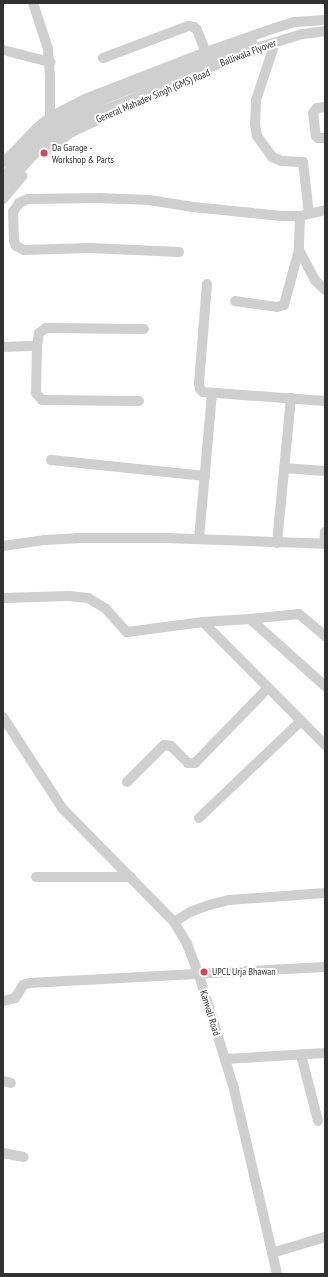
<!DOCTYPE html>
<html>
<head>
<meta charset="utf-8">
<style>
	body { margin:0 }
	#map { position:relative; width:328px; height:1277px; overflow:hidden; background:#fff; font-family:"PT Sans Narrow",sans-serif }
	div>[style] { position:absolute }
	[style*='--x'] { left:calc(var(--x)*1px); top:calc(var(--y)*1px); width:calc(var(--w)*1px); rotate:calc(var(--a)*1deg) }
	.minor>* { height:10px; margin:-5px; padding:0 5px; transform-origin:5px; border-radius:5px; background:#cfcfcf }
	.dots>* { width:11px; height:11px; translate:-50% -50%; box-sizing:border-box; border:2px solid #fff; border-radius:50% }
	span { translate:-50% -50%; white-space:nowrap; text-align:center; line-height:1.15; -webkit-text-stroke:4px #fff; paint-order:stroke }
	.street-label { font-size:10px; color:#323232 }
	.poi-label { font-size:10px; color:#323232 }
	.left { translate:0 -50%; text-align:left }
	.frame { position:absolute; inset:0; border:4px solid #323232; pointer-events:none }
</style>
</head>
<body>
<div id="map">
	<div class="minor">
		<i style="--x:33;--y:3;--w:48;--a:71.9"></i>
		<i style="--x:48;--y:49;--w:26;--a:86"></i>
		<i style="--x:50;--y:75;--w:42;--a:90"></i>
		<i style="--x:273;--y:49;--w:54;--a:108.4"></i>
		<i style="--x:256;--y:100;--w:24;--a:92"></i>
		<i style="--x:255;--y:124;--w:12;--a:81"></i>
		<i style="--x:257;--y:136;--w:26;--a:54"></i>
		<i style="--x:272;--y:157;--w:11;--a:22"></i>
		<i style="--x:282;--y:161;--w:21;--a:3"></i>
		<i style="--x:303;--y:162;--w:52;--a:83.4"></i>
		<i style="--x:3;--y:50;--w:49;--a:14.3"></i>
		<i style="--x:103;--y:58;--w:91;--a:-20.6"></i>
		<i style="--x:188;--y:26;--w:6;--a:9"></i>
		<i style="--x:194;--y:27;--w:4;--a:45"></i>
		<i style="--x:197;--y:30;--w:24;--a:68"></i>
		<i style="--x:325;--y:107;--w:8;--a:173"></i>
		<i style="--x:317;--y:108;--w:6;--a:129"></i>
		<i style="--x:313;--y:113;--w:23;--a:83"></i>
		<i style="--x:316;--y:136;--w:3;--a:45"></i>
		<i style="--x:318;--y:138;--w:7;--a:0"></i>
		<i style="--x:47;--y:150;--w:31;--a:-36"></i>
		<i style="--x:72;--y:132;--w:33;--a:-25"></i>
		<i style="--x:3;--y:163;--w:49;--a:-45.8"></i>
		<i style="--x:37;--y:128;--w:17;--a:-40"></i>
		<i style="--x:50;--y:117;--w:39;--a:-27"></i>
		<i style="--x:85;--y:99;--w:130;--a:-21.2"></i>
		<i style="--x:206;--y:52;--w:73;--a:-19.2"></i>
		<i style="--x:275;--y:28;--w:21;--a:-17"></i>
		<i style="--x:295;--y:22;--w:30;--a:-4"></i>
		<i style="--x:3;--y:178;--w:42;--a:-49.8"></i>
		<i style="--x:30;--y:146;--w:28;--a:-42"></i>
		<i style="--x:51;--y:127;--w:27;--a:-31"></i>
		<i style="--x:74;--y:113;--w:44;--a:-24.2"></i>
		<i style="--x:114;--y:95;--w:148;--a:-21"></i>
		<i style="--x:3;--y:188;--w:53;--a:-47.3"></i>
		<i style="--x:39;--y:149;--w:38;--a:-40"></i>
		<i style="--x:68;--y:125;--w:210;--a:-22.1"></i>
		<i style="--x:263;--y:46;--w:41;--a:-17.1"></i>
		<i style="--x:302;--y:34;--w:23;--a:-7"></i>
		<i style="--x:3;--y:199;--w:30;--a:-50"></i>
		<i style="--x:300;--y:216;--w:34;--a:92"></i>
		<i style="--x:299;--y:250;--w:34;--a:62"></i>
		<i style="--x:315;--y:280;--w:14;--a:45"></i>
		<i style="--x:179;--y:252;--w:89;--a:-177.4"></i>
		<i style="--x:90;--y:248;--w:66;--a:178.3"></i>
		<i style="--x:24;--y:250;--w:9;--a:-153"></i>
		<i style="--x:16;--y:246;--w:5;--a:-112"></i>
		<i style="--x:14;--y:241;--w:29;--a:-92"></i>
		<i style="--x:13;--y:212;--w:11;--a:-56"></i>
		<i style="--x:19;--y:203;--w:10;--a:-24"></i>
		<i style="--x:28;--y:199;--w:71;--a:-0.8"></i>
		<i style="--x:99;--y:198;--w:50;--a:2.3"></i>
		<i style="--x:149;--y:200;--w:45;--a:9"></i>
		<i style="--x:193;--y:207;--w:89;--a:5.8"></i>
		<i style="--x:282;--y:216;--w:18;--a:0"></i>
		<i style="--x:300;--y:216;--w:26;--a:-13"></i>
		<i style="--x:207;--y:284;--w:99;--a:94.6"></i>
		<i style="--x:199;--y:383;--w:6;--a:81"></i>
		<i style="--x:200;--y:389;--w:4;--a:45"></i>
		<i style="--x:203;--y:392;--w:122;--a:4.2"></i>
		<i style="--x:235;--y:301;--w:42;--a:8.1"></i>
		<i style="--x:277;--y:307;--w:7;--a:-16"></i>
		<i style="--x:284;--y:305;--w:57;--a:-74.7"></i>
		<i style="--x:37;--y:346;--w:13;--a:-81"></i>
		<i style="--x:39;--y:333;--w:9;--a:-36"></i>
		<i style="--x:46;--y:328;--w:98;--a:0.6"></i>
		<i style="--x:3;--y:347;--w:34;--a:-2"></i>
		<i style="--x:37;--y:346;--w:47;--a:91.2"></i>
		<i style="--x:36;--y:393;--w:9;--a:49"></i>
		<i style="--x:42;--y:400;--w:97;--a:0.6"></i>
		<i style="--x:51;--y:460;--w:155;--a:5.9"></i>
		<i style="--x:284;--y:468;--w:41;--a:4.2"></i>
		<i style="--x:199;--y:539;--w:146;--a:-84.9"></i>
		<i style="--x:277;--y:543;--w:146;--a:-84.5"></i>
		<i style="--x:324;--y:544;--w:12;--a:-85"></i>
		<i style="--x:3;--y:546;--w:41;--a:-8.3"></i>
		<i style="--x:44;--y:540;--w:33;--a:-3"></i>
		<i style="--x:77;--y:538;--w:88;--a:0"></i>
		<i style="--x:165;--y:538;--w:160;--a:2.1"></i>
		<i style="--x:3;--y:598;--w:66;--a:-1.7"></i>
		<i style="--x:69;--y:596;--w:19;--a:6"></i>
		<i style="--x:88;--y:598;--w:21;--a:31"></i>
		<i style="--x:106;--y:609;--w:31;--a:48"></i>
		<i style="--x:127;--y:632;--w:77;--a:-7.5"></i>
		<i style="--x:203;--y:622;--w:47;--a:-3.7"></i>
		<i style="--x:250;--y:619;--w:101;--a:41.8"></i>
		<i style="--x:250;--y:619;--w:49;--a:-5.8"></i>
		<i style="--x:299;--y:614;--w:34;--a:40"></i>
		<i style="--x:203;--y:622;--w:173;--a:45.2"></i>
		<i style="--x:3;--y:717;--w:108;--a:57"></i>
		<i style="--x:62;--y:808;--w:160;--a:45.5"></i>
		<i style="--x:174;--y:922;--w:26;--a:59"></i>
		<i style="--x:187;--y:944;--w:33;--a:69"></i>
		<i style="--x:199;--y:975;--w:119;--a:72.9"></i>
		<i style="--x:234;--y:1089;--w:190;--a:76.9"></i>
		<i style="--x:127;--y:782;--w:52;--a:-45"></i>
		<i style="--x:164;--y:745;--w:7;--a:8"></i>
		<i style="--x:171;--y:746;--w:24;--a:45"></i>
		<i style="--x:188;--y:763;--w:7;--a:0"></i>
		<i style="--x:195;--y:763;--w:105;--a:-45.8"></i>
		<i style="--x:199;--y:818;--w:141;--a:-43.6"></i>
		<i style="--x:36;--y:877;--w:95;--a:0"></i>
		<i style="--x:174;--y:922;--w:19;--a:-32"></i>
		<i style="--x:190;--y:912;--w:20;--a:-20"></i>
		<i style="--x:209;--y:905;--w:21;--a:-14"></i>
		<i style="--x:229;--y:900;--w:96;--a:-4.2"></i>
		<i style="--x:3;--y:1001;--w:12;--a:-14"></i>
		<i style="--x:15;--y:998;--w:15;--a:-58"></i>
		<i style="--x:23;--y:985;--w:6;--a:-18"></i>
		<i style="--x:29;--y:983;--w:296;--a:-3.1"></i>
		<i style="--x:301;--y:1055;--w:68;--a:75.6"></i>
		<i style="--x:225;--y:1059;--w:100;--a:-3.4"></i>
		<i style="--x:3;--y:1081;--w:8;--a:14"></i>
		<i style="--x:3;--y:1153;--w:21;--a:11"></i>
		<i style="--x:272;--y:1253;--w:55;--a:-16.8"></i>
	</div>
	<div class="dots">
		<i style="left:44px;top:153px;background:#da4255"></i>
		<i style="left:204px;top:972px;background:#da4255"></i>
	</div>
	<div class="street-label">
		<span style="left:248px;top:53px;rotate:-21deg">Balliwala Flyover</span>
		<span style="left:153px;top:96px;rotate:-23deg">General Mahadev Singh (GMS) Road</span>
		<span style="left:210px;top:1013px;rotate:73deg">Kanwali Road</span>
	</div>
	<div class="poi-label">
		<span class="left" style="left:52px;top:153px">Da Garage -<br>Workshop &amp; Parts</span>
		<span class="left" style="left:212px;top:972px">UPCL Urja Bhawan</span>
	</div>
	<div class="frame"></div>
</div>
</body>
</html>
